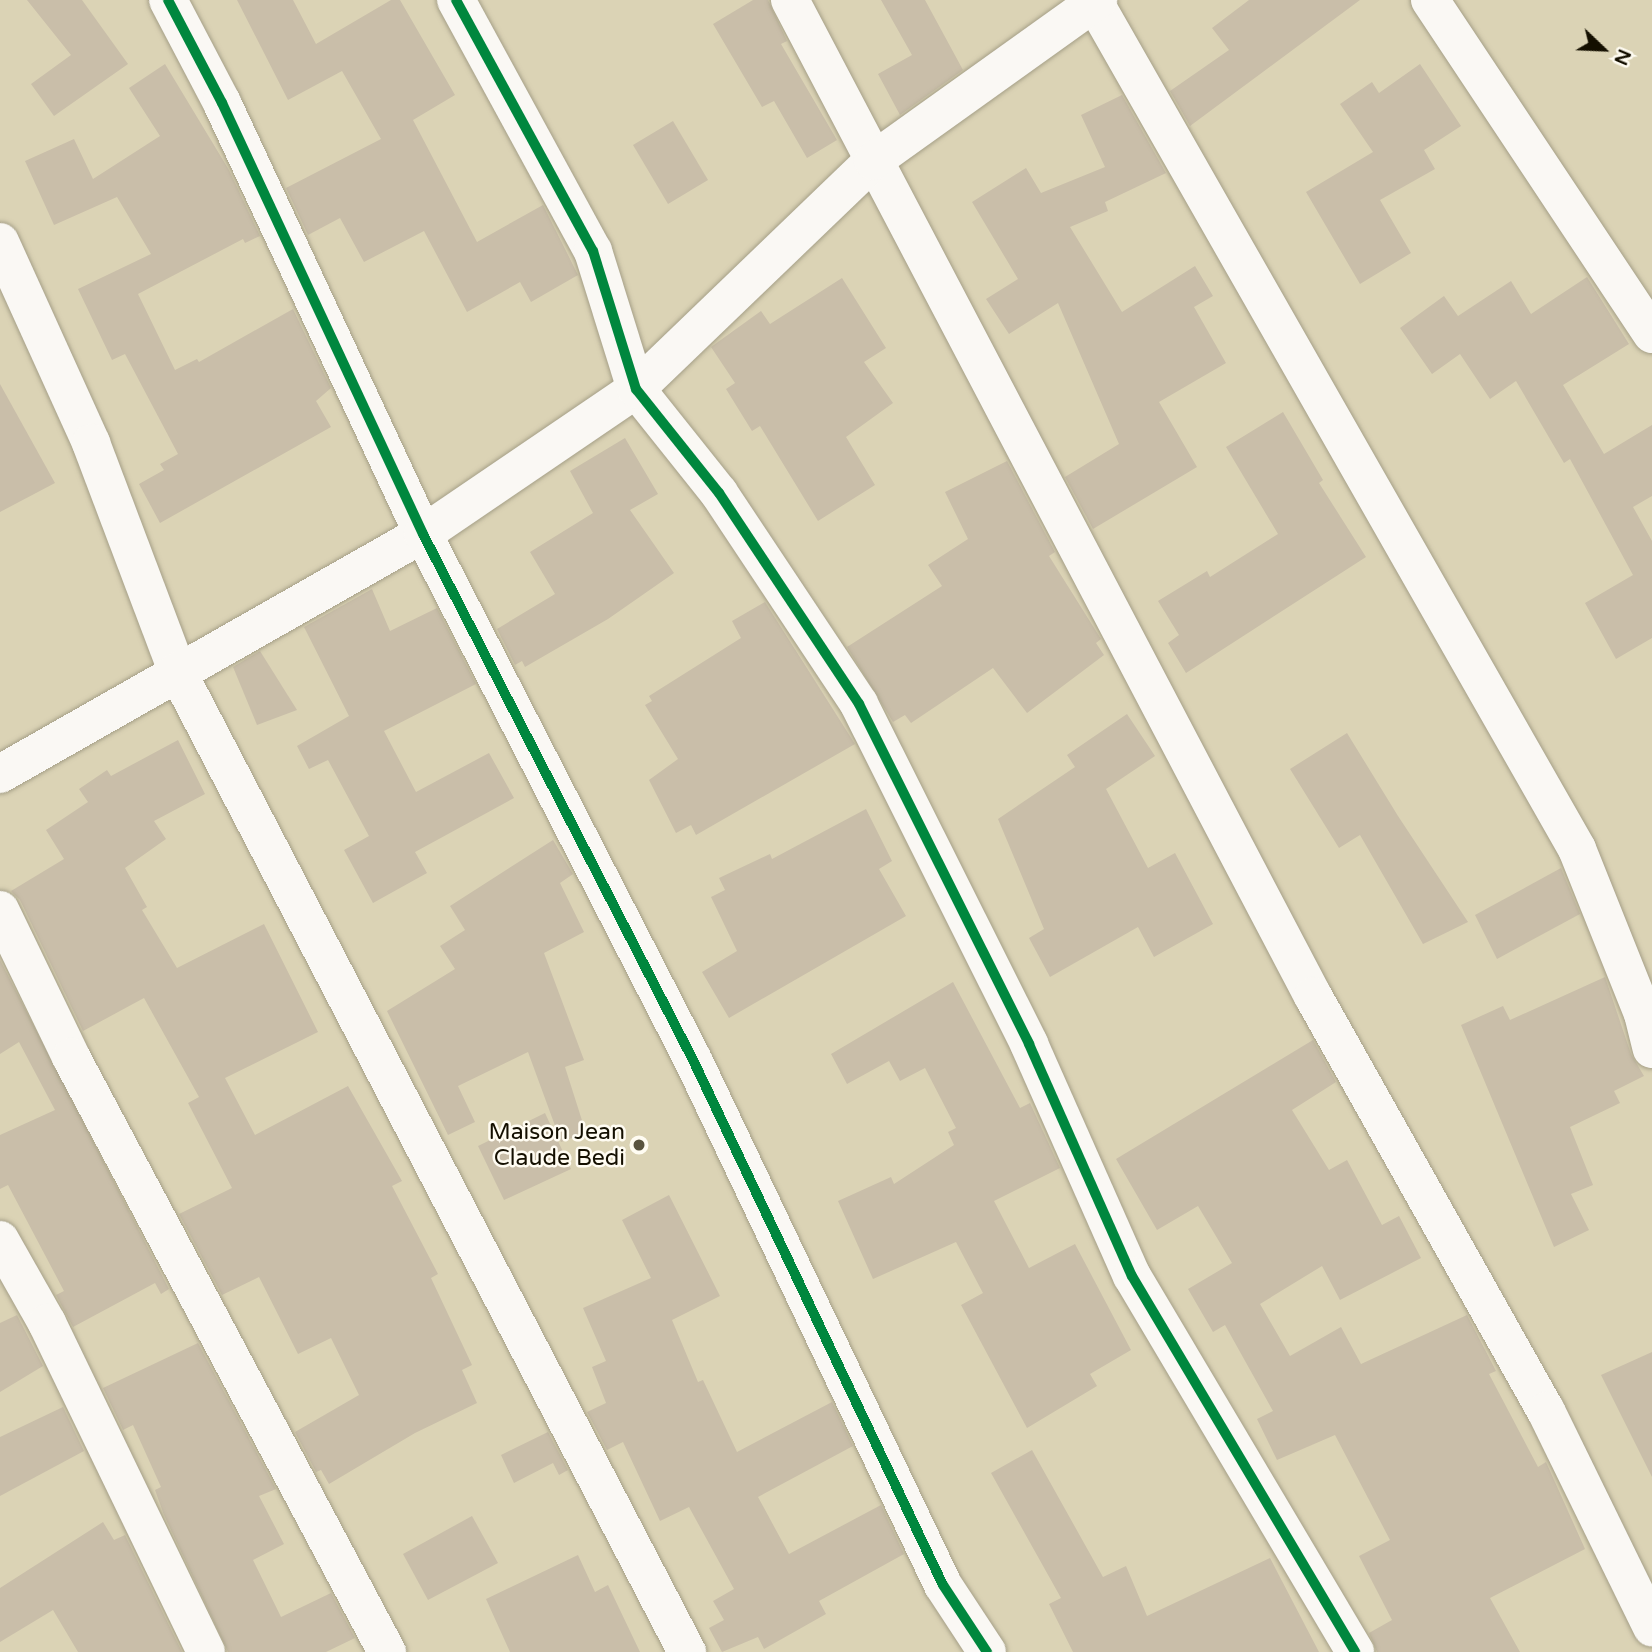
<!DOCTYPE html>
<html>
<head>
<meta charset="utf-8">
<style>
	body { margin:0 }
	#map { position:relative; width:1652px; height:1652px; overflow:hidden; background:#dbd3b5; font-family:"Varela Round",sans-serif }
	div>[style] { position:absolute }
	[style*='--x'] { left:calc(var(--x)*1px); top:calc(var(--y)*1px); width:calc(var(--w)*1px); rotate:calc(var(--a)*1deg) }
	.building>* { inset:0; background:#c9bea9 }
	.roads { filter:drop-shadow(0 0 2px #a59f87) drop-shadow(0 0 2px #a59f87) }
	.minor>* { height:38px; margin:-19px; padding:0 19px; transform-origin:19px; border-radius:19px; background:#faf8f4 }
	.cycleway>* { height:10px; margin:-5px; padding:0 5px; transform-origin:5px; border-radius:5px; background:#00873e }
	.dots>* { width:19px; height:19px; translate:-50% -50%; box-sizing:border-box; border:4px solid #fffcf2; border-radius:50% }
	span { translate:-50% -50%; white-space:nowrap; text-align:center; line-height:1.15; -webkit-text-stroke:5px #fffcf2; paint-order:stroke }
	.poi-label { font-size:23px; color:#140f00 }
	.right { translate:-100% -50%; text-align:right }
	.north { position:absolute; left:1568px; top:14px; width:70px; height:70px; -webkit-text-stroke:5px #fffcf2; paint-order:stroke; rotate:113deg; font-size:19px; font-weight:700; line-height:28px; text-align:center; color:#140f00 }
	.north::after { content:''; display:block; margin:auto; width:24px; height:32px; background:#140f00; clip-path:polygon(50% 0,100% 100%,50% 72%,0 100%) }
</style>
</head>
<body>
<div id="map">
	<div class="building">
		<i style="clip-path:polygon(27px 0,82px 0,128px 64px,54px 116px,31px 84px,71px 55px)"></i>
		<i style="clip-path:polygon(237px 0,293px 0,316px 44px,391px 0,400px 0,455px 95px,413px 120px,477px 242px,543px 205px,578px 275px,531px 302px,520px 282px,467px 312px,424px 231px,364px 262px,340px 218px,308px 235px,286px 188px,381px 139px,342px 71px,288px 100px)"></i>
		<i style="clip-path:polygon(753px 0,768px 0,787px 41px,781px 44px,837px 140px,807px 158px,774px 101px,762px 107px,713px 24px)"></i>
		<i style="clip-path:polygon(881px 0,925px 0,963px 70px,900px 115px,878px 74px,912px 55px)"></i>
		<i style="clip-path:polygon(1249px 0,1360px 0,1190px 126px,1170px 91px,1229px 50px,1212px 28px)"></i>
		<i style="clip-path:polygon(165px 64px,229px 170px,260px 236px,245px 243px,243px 239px,138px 294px,175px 370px,197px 359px,199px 362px,293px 309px,331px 388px,316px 401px,331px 427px,160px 523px,139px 484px,164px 470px,160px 464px,178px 454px,125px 354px,112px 360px,78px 289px,151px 254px,117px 197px,54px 225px,25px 161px,74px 139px,93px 179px,160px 136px,129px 88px)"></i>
		<i style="clip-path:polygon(1420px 64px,1461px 126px,1424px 150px,1435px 169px,1380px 200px,1411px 253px,1360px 284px,1306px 192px,1373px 152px,1340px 104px,1372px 82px,1379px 93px)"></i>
		<i style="clip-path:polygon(1122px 95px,1166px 173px,1105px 202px,1108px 211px,1070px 227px,1122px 312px,1195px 266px,1213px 296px,1194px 307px,1226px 363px,1159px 402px,1197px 467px,1093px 529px,1065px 477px,1119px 444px,1058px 303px,1009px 334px,986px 299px,1018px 279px,972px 202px,1026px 168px,1041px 193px,1105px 167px,1081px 115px)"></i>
		<i style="clip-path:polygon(673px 121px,708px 180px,668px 204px,633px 145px)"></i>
		<i style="clip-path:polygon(1587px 277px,1629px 344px,1563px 385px,1604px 454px,1652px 425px,1652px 496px,1633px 507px,1652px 541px,1652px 638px,1616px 659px,1585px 603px,1633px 575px,1570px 459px,1564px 463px,1516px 381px,1490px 399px,1460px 354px,1432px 374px,1400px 328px,1444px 296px,1458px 316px,1511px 281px,1531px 314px)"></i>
		<i style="clip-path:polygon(842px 278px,886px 348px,864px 362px,893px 403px,846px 437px,875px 485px,818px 521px,760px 426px,752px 431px,726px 389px,735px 383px,711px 347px,761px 311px,770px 324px)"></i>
		<i style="clip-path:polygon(0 384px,55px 483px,0 512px)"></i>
		<i style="clip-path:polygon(1283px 412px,1323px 480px,1319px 483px,1366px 557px,1186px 673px,1168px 643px,1179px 635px,1158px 601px,1207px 571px,1210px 577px,1278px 534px,1226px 447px)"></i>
		<i style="clip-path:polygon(625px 438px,658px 494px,630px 510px,674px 573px,608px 619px,525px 667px,522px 661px,515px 665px,497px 629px,555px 594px,530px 552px,593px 513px,570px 471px)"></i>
		<i style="clip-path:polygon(1007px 461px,1055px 552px,1049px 556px,1101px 639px,1096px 643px,1104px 655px,1027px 713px,993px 668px,911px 723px,905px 715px,893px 722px,847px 647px,942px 586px,928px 565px,968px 539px,945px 492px)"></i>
		<i style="clip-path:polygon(372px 589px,390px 631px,437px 608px,476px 684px,384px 731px,416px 792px,489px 753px,514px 798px,415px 852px,427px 873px,373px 903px,344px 850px,369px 836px,328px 760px,309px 769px,297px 746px,349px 716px,304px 627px)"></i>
		<i style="clip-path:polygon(765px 602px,855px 744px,696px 835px,691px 825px,676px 833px,649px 780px,678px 759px,645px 705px,652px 701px,649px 696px,741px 638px,732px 621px)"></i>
		<i style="clip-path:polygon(260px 651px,297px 710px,257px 725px,233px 667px)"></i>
		<i style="clip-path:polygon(1127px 714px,1155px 756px,1106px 789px,1148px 868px,1175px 853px,1213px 924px,1154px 957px,1138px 927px,1050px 977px,1029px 938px,1044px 929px,998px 819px,1075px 767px,1067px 755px)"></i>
		<i style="clip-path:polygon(1347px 733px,1398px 816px,1468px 922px,1423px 944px,1360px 835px,1339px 848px,1290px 769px)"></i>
		<i style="clip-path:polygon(178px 740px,205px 794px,154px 821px,166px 839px,125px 868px,147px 907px,142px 910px,177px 968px,264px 924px,318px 1032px,225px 1078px,255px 1135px,348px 1086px,402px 1181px,392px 1186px,438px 1274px,431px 1278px,472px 1365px,462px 1370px,477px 1403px,415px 1433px,329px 1484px,321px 1470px,316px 1472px,295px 1432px,359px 1395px,331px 1338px,298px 1354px,259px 1277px,222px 1295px,179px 1214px,232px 1188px,188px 1103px,199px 1097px,144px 998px,83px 1031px,20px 900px,11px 891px,64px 859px,46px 830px,88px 802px,79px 789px,107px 770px,111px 776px)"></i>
		<i style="clip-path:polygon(866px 809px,892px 861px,879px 869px,906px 916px,729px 1018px,702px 972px,737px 951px,711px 897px,725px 890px,719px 878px,770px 854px,772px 859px)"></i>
		<i style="clip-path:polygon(553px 840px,573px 874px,560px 883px,584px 932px,544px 953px,584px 1060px,565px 1067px,586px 1133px,561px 1142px,528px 1052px,458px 1086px,475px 1122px,448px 1135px,387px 1011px,455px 969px,440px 946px,465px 930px,450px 906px)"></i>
		<i style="clip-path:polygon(1561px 868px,1580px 914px,1497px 959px,1475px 915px)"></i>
		<i style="clip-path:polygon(0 960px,169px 1289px,161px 1294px,155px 1283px,73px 1327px,56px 1295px,64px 1291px,8px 1185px,0 1189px,0 1135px,55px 1110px,19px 1042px,0 1054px)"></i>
		<i style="clip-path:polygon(1605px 977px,1631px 1054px,1644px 1076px,1614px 1091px,1620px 1103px,1570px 1127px,1593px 1185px,1571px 1194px,1589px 1230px,1554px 1247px,1461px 1025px,1503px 1006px,1510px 1020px)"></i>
		<i style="clip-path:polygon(953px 982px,1020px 1108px,1030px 1103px,1060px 1168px,994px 1201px,1029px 1268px,1075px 1244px,1131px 1350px,1090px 1374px,1097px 1386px,1027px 1428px,961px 1305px,983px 1293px,956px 1242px,873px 1279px,838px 1201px,891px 1177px,894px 1184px,954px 1145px,948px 1132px,956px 1128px,925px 1068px,900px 1081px,889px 1061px,847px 1084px,831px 1054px)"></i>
		<i style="clip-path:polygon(1313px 1040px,1336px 1082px,1292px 1110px,1329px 1170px,1347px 1160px,1382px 1225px,1399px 1216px,1421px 1258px,1340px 1300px,1322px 1266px,1260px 1304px,1290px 1356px,1341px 1327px,1361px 1364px,1467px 1315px,1496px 1371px,1489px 1374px,1538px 1467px,1546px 1462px,1585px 1549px,1490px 1598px,1520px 1652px,1377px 1652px,1369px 1633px,1392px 1620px,1359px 1556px,1390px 1540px,1335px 1435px,1277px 1460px,1257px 1419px,1273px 1411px,1225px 1325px,1213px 1332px,1188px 1289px,1232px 1263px,1198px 1206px,1157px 1230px,1116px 1159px)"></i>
		<i style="clip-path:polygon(545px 1113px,571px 1169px,504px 1200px,478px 1146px)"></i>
		<i style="clip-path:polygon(669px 1195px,720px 1296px,672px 1320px,698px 1382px,703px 1380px,737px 1452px,832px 1402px,853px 1446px,758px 1497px,789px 1554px,881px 1505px,904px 1554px,819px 1601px,826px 1614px,764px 1649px,758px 1637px,722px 1652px,709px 1628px,724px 1620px,713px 1601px,734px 1589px,689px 1507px,660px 1521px,623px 1442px,607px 1450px,587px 1412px,606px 1403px,592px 1367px,606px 1361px,583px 1308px,651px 1278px,622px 1220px)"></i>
		<i style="clip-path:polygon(17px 1315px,43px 1366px,0 1392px,0 1323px)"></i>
		<i style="clip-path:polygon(198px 1343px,276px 1489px,259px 1496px,284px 1544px,253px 1560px,281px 1617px,331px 1593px,355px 1638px,326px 1652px,228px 1652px,164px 1515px,155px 1490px,161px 1487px,133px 1425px,123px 1430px,103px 1388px)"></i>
		<i style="clip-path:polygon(1652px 1352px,1652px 1477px,1601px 1375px)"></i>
		<i style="clip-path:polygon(63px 1407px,84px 1451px,0 1496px,0 1437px)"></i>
		<i style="clip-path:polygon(548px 1432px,568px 1470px,559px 1475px,553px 1463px,514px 1483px,501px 1455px)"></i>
		<i style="clip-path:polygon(1032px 1450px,1103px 1577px,1126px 1566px,1147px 1616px,1270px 1558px,1319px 1652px,1073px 1652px,1049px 1604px,1061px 1598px,991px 1473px)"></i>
		<i style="clip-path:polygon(472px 1516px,498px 1563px,428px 1600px,403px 1554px)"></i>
		<i style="clip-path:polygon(103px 1522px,114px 1540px,125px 1535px,182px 1652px,78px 1652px,53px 1610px,0 1642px,0 1588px)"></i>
		<i style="clip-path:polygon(578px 1555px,595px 1592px,608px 1585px,640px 1652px,510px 1652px,486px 1599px)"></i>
	</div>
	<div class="roads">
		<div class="minor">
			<i style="--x:168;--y:0;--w:116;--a:62.3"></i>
			<i style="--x:222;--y:103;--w:476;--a:65"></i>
			<i style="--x:423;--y:534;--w:591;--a:62.83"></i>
			<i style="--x:693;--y:1060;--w:581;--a:64.54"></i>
			<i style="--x:943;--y:1585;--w:80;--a:56.7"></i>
			<i style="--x:456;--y:0;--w:286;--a:61.4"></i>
			<i style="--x:593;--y:251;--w:145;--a:72.7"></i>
			<i style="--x:636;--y:389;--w:133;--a:51.4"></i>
			<i style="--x:719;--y:493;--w:253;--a:56.4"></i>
			<i style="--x:859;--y:704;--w:380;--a:63.4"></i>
			<i style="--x:1029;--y:1044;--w:254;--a:66.1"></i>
			<i style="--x:1132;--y:1276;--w:437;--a:59.3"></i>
			<i style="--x:790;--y:0;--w:1125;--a:62.3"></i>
			<i style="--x:1313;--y:996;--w:476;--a:60.7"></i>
			<i style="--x:1546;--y:1411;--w:241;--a:63.9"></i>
			<i style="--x:1093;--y:0;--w:977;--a:60.31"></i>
			<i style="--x:1577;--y:849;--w:178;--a:68.2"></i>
			<i style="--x:1643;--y:1014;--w:36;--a:76"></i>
			<i style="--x:1430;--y:0;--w:401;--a:56.4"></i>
			<i style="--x:0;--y:242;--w:221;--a:65.6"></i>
			<i style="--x:91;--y:443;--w:244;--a:69.3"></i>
			<i style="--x:177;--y:671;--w:1106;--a:62.53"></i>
			<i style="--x:0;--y:774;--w:486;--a:-29.6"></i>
			<i style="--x:423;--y:534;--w:258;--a:-34.2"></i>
			<i style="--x:636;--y:389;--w:329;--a:-43.9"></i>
			<i style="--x:873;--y:161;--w:277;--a:-35.6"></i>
			<i style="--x:0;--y:910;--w:163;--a:64.2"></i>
			<i style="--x:71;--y:1057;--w:674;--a:62.03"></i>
			<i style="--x:0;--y:1240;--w:95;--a:60.5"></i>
			<i style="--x:47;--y:1323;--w:365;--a:64.2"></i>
		</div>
	</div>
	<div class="cycleway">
		<i style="--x:168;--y:0;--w:116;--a:62.3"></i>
		<i style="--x:222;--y:103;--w:476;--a:65"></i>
		<i style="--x:423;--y:534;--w:591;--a:62.83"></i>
		<i style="--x:693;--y:1060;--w:581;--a:64.54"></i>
		<i style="--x:943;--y:1585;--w:80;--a:56.7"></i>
		<i style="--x:456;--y:0;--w:286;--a:61.4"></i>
		<i style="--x:593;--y:251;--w:145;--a:72.7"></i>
		<i style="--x:636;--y:389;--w:133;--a:51.4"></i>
		<i style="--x:719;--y:493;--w:253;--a:56.4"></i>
		<i style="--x:859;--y:704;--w:380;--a:63.4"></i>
		<i style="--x:1029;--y:1044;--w:254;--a:66.1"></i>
		<i style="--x:1132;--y:1276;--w:437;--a:59.3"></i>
	</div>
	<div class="dots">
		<i style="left:639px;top:1145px;background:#5a543f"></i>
	</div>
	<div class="poi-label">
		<span class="right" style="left:625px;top:1145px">Maison Jean<br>Claude Bedi</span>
	</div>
	<div class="north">N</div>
</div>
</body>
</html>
